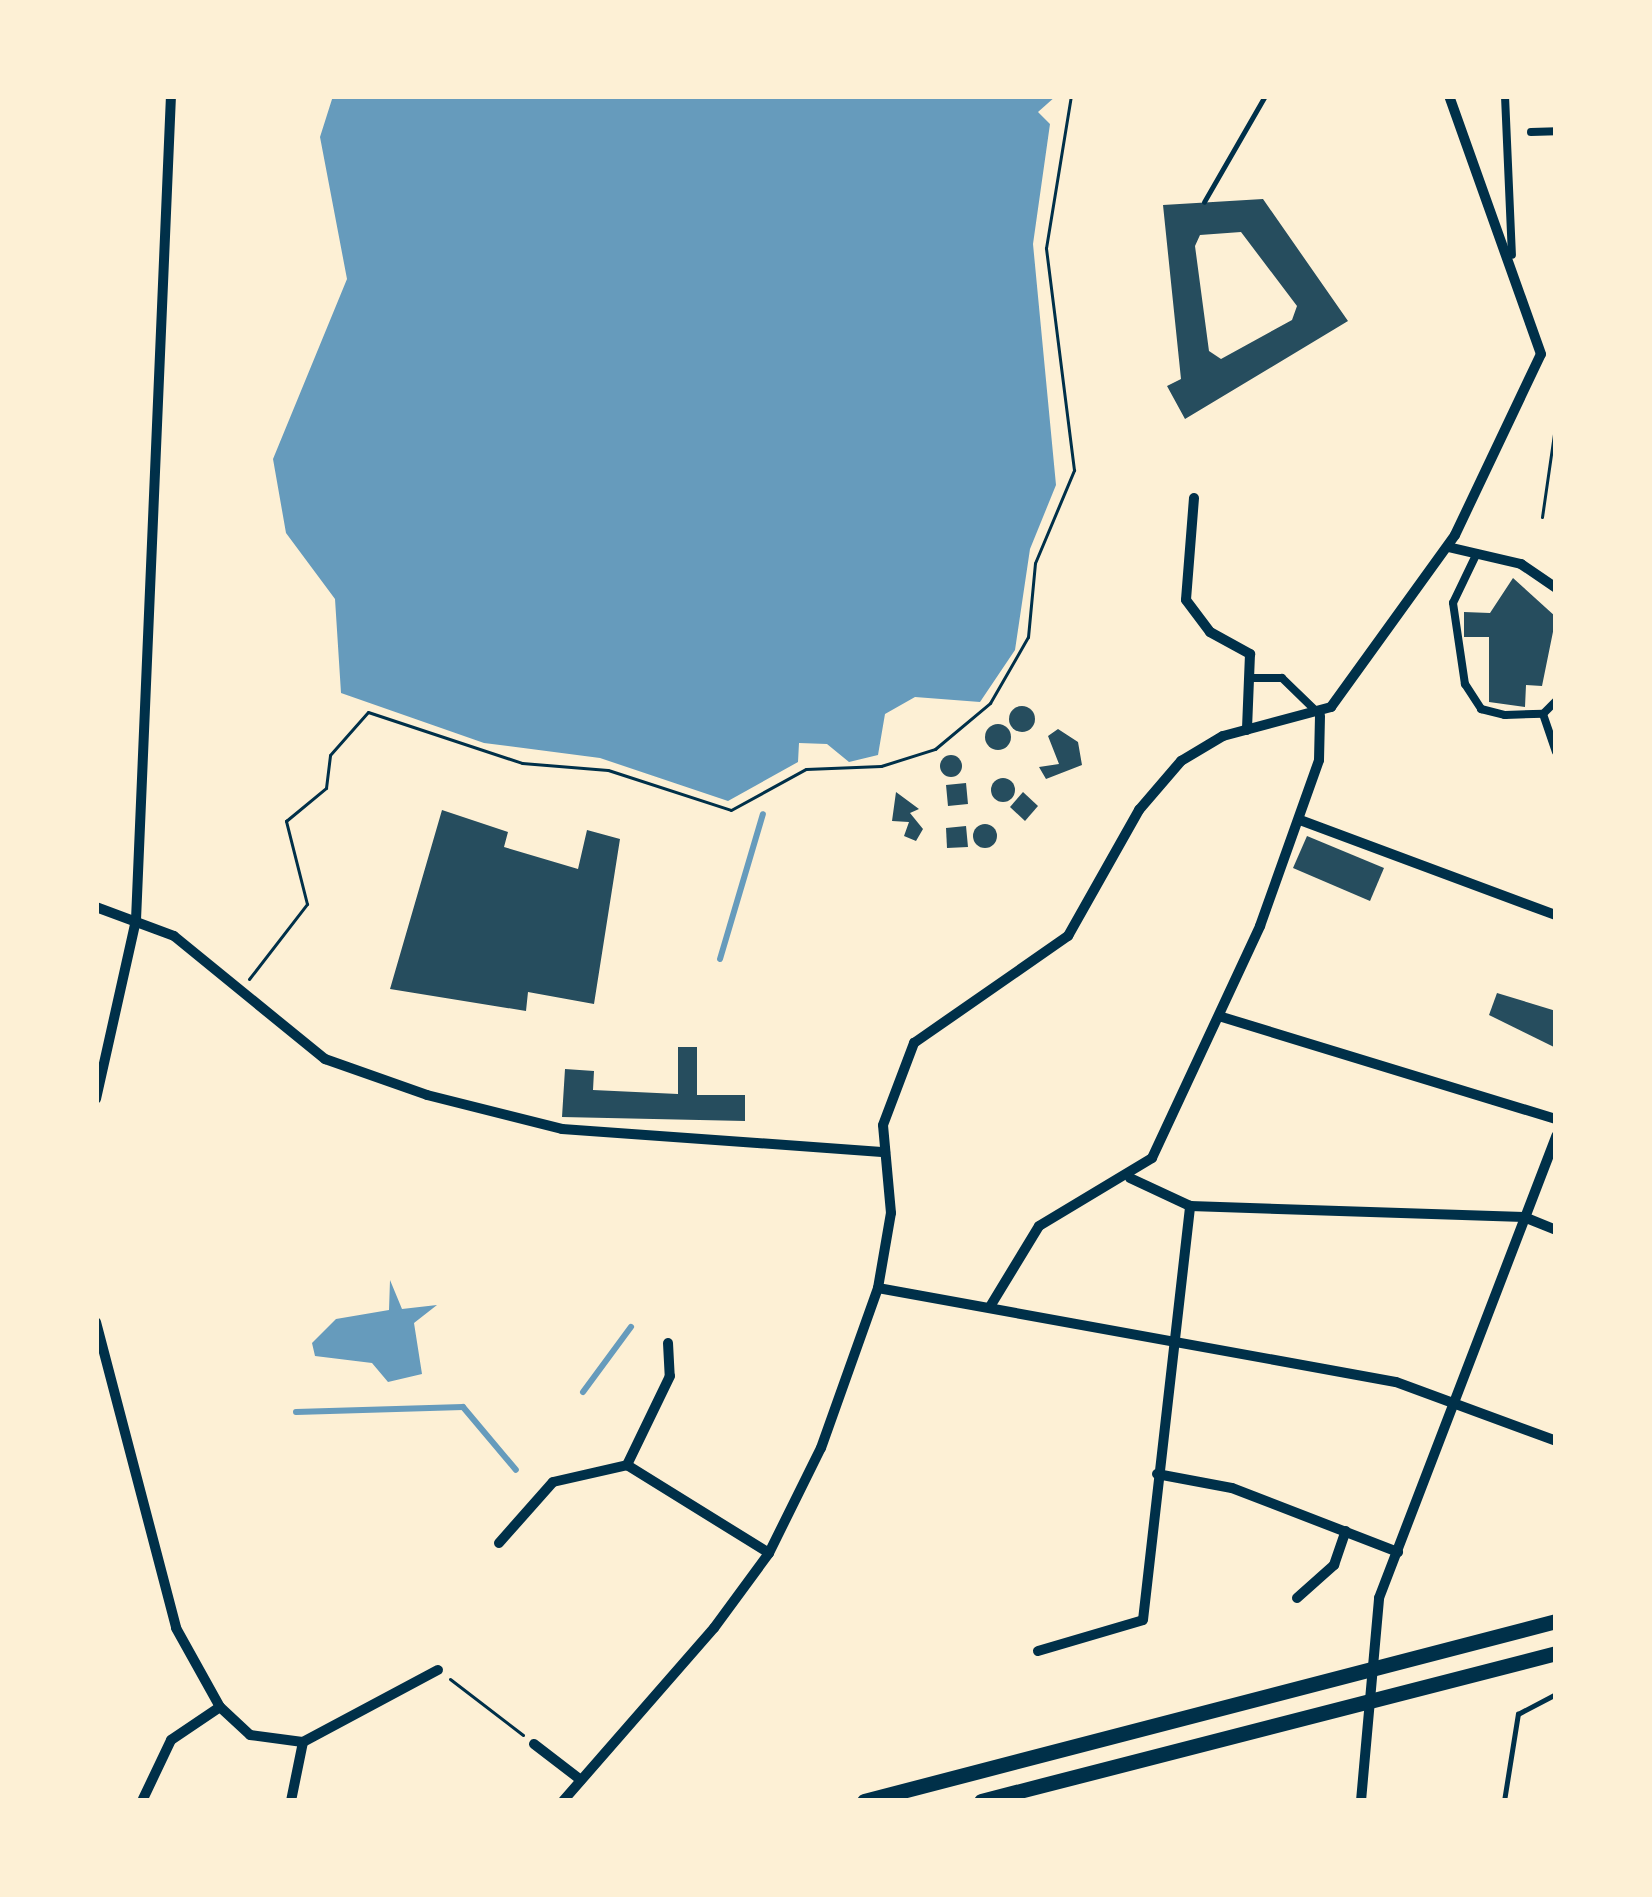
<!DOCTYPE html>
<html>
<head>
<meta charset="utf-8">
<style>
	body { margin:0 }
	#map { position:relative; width:1652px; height:1897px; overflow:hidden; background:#fdf0d5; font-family:"Public Sans",sans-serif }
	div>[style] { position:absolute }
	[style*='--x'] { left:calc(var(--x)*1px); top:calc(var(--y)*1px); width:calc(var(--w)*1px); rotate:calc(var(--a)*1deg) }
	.water>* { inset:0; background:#669bbc }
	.stream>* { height:6px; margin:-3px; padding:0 3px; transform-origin:3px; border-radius:3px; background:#669bbc }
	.building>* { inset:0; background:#264d5e }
	.round { border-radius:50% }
	.path>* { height:3px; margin:-1.5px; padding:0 1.5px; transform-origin:1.5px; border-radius:1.5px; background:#003049 }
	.service>* { height:4.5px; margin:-2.25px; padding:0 2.25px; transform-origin:2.25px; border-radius:2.25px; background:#003049 }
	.pedestrian>* { height:8px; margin:-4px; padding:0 4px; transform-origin:4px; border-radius:4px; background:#003049 }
	.minor>* { height:10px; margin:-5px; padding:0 5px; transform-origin:5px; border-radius:5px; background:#003049 }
	.secondary>* { height:15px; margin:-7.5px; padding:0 7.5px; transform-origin:7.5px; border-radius:7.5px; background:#003049 }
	span { translate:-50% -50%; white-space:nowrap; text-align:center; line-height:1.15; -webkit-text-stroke:12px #fdf0d5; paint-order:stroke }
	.frame { position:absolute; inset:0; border:99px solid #fdf0d5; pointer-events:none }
</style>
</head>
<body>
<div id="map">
	<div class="water">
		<i style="clip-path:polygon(333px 96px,1056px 96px,1038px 112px,1050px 124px,1033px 244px,1056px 485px,1030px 549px,1015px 650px,980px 702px,915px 697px,885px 714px,878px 755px,849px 762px,827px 744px,799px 743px,798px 762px,728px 801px,600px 758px,484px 743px,341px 693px,335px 599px,286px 533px,273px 459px,347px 279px,320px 137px)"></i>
		<i style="clip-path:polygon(390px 1280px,402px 1309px,437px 1305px,414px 1323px,422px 1374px,388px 1382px,372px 1363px,315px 1356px,312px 1343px,336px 1319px,389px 1310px)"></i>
	</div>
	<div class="stream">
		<i style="--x:720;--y:959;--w:151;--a:-73.5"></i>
		<i style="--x:583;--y:1392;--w:81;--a:-53.6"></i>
		<i style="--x:296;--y:1412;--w:167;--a:-1.7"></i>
		<i style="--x:463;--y:1407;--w:82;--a:49.9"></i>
	</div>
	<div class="building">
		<i style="clip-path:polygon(evenodd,1263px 199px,1348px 321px,1185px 419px,1167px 386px,1181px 379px,1163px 205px,1263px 199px,1241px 232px,1297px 306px,1292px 320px,1221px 359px,1209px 351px,1195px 246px,1200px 235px,1241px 232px)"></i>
		<i style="clip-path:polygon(1513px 578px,1556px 617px,1542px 686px,1526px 685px,1525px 707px,1489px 702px,1489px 637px,1464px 637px,1464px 612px,1490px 613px)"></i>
		<i class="round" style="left:1009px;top:706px;width:26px;height:26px"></i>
		<i class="round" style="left:985px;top:724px;width:26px;height:26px"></i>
		<i style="clip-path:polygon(1058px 729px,1078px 742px,1082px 765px,1046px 779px,1039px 767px,1059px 764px,1048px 736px)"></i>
		<i class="round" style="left:940px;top:755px;width:22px;height:22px"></i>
		<i class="round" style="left:991px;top:778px;width:24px;height:24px"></i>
		<i style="clip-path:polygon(966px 783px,968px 804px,948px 806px,946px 785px)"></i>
		<i style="clip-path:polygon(896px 792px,919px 809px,910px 813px,923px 829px,916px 841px,904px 836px,909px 822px,892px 821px)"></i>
		<i style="clip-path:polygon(1023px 792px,1038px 806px,1025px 821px,1010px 807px)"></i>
		<i style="clip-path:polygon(442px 810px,508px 832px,504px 847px,578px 869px,587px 830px,620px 839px,594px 1004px,528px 992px,526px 1011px,390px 989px)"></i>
		<i class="round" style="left:973px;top:824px;width:24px;height:24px"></i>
		<i style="clip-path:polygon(966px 826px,968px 847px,947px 848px,946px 828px)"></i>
		<i style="clip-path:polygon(1307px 836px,1384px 868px,1370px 901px,1293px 868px)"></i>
		<i style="clip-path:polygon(1497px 993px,1556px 1011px,1556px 1048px,1489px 1015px)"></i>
		<i style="clip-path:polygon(678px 1047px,697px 1047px,697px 1095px,745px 1095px,745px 1121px,562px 1117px,565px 1069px,594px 1071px,593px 1090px,678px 1094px)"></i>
	</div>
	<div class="path">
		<i style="--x:1542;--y:517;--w:84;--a:-81.8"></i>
		<i style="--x:249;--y:979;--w:95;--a:-52.3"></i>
		<i style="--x:307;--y:904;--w:86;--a:-104.2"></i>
		<i style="--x:286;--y:821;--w:52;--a:-39.5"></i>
		<i style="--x:326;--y:788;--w:33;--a:-83"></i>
		<i style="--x:330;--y:755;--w:57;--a:-48.5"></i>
		<i style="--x:368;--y:712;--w:162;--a:18.3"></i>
		<i style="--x:522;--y:763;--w:86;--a:4.7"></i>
		<i style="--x:608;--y:770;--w:129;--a:18"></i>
		<i style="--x:731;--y:810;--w:85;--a:-28.7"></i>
		<i style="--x:806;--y:769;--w:75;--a:-2.3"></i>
		<i style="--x:881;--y:766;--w:57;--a:-17.5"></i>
		<i style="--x:935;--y:749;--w:72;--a:-39.9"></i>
		<i style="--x:990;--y:703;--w:76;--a:-60.1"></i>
		<i style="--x:1028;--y:637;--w:74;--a:-84.6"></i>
		<i style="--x:1035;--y:563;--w:101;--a:-67.2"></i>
		<i style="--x:1074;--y:470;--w:224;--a:-97.2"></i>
		<i style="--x:1046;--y:248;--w:154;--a:-80.7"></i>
		<i style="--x:450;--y:1679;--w:92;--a:37.5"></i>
	</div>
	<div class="service">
		<i style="--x:1204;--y:202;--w:122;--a:-60.1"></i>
		<i style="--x:1504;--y:1801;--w:88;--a:-80.9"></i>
		<i style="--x:1518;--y:1714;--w:43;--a:-27.8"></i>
	</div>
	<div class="pedestrian">
		<i style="--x:1505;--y:96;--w:159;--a:87.5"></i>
		<i style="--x:1531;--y:132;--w:25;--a:-2"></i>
		<i style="--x:1476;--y:555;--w:53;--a:115.6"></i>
		<i style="--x:1453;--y:603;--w:82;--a:81.6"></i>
		<i style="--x:1465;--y:684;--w:30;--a:57"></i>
		<i style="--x:1481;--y:709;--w:25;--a:14"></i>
		<i style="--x:1505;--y:715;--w:38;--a:-2"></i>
		<i style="--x:1543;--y:714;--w:18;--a:-45"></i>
		<i style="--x:1250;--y:678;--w:32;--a:0"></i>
		<i style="--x:1282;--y:678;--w:53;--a:44.2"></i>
		<i style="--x:1543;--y:714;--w:40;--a:71.1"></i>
	</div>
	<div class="minor">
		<i style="--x:1194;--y:498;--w:102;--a:94.5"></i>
		<i style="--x:1186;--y:600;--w:40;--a:53"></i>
		<i style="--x:1210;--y:632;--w:46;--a:28.8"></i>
		<i style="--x:1250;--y:654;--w:76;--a:92.3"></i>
		<i style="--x:1448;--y:547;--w:75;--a:13.1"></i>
		<i style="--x:1521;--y:564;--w:42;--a:34.4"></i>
		<i style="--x:1300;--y:820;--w:273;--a:20.4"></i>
		<i style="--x:96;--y:907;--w:83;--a:20.4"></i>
		<i style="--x:174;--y:936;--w:195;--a:39.2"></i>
		<i style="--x:325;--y:1059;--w:108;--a:19.4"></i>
		<i style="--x:427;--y:1095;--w:139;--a:14.1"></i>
		<i style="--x:562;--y:1129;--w:324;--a:4.1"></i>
		<i style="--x:1222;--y:1017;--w:349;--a:17"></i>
		<i style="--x:96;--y:1099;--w:183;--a:-77.4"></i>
		<i style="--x:136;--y:920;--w:825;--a:-87.57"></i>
		<i style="--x:1130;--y:1178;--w:66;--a:25"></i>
		<i style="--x:1190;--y:1206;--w:334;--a:1.9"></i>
		<i style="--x:1524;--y:1217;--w:35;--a:22"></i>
		<i style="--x:878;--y:1288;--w:526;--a:10.29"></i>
		<i style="--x:1396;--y:1382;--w:171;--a:20.2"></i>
		<i style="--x:991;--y:1305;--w:92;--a:-58.7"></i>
		<i style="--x:1039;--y:1226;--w:132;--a:-31"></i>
		<i style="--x:1152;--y:1158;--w:256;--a:-65"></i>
		<i style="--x:1260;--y:926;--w:176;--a:-70.4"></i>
		<i style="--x:1319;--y:760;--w:44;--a:-88.7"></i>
		<i style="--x:96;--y:1322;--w:316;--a:75.3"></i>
		<i style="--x:176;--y:1628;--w:90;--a:60.9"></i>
		<i style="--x:220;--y:1707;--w:41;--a:43"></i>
		<i style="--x:250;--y:1735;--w:53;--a:7.5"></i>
		<i style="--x:303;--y:1742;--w:153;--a:-28.1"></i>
		<i style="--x:668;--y:1343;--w:33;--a:87"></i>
		<i style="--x:670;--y:1376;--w:99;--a:115.8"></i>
		<i style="--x:627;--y:1465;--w:167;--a:31.8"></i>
		<i style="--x:1157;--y:1474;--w:76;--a:10.6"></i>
		<i style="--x:1232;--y:1488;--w:178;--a:21.1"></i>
		<i style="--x:499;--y:1543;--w:81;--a:-48.5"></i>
		<i style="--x:553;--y:1482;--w:76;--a:-12.9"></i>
		<i style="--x:1297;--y:1598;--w:50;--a:-41.7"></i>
		<i style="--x:1334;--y:1565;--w:36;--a:-71"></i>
		<i style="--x:1038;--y:1651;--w:109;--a:-16.4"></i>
		<i style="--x:1143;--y:1620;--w:417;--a:-83.5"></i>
		<i style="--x:534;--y:1744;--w:59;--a:37.5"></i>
		<i style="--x:143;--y:1799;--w:65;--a:-64.6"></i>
		<i style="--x:171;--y:1740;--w:59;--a:-34"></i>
		<i style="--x:291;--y:1801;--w:60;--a:-78.5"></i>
		<i style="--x:563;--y:1801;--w:230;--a:-48.9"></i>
		<i style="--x:714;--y:1628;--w:93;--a:-53.7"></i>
		<i style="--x:769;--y:1553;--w:117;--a:-63.7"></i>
		<i style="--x:821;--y:1448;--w:170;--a:-70.4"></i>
		<i style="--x:878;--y:1288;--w:76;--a:-80.2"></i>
		<i style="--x:891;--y:1213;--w:88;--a:-95.2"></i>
		<i style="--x:883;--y:1125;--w:88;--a:-69.3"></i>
		<i style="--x:914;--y:1043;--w:188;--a:-34.8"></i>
		<i style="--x:1068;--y:936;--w:145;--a:-60.6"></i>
		<i style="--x:1139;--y:810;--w:65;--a:-49.4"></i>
		<i style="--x:1181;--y:761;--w:49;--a:-30.8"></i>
		<i style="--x:1223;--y:736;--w:112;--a:-15"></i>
		<i style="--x:1331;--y:707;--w:212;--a:-54.2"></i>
		<i style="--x:1455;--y:535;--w:200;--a:-64.6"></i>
		<i style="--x:1541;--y:354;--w:274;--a:-109.6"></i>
		<i style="--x:1361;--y:1801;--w:204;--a:-84.9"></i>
		<i style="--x:1379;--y:1598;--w:495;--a:-69"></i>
	</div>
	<div class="secondary">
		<i style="--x:864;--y:1801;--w:715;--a:-14.58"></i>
		<i style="--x:981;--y:1801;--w:594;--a:-14.43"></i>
	</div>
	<div class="frame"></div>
</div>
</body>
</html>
